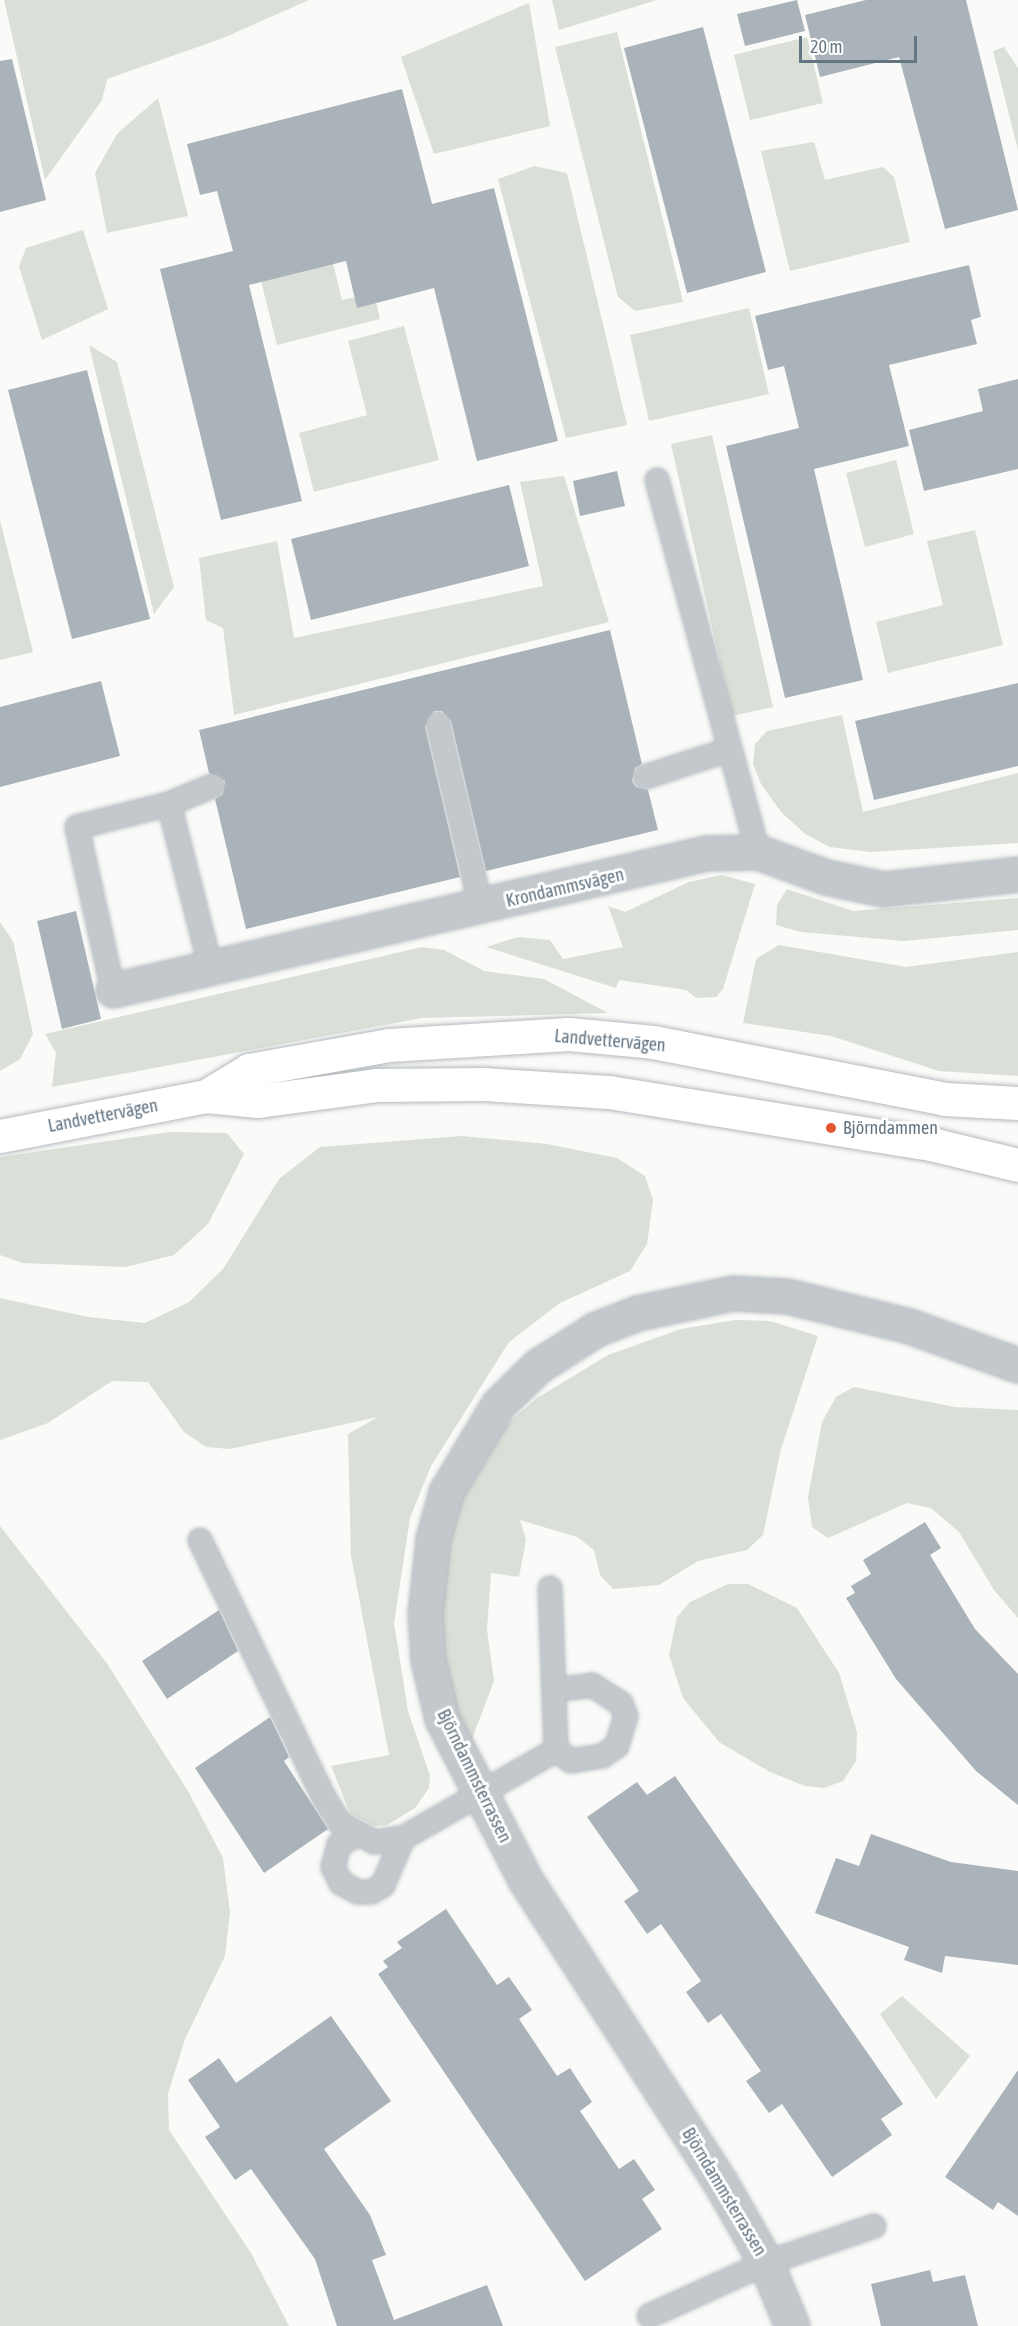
<!DOCTYPE html>
<html>
<head>
<meta charset="utf-8">
<style>
	body { margin:0 }
	#map { position:relative; width:1018px; height:2326px; overflow:hidden; background:#fafaf8; font-family:"Asap Condensed",sans-serif }
	div>[style] { position:absolute }
	[style*='--x'] { left:calc(var(--x)*1px); top:calc(var(--y)*1px); width:calc(var(--w)*1px); rotate:calc(var(--a)*1deg) }
	.green>* { inset:0; background:#dadfd7 }
	.building>* { inset:0; background:#aab3b9 }
	.roads { filter:drop-shadow(0 0 2px #b3babf) drop-shadow(0 0 2px #b3babf) }
	.lane>* { height:22px; margin:-11px; padding:0 11px; transform-origin:11px; border-radius:11px; background:#c3c8cc }
	.street>* { height:33px; margin:-16.5px; padding:0 16.5px; transform-origin:16.5px; border-radius:16.5px; background:#c3c8cc }
	.secondary>* { height:33px; margin:-16.5px; padding:0 16.5px; transform-origin:16.5px; border-radius:16.5px; background:#fff }
	.dots>* { width:16px; height:16px; translate:-50% -50%; box-sizing:border-box; border:3px solid #fff; border-radius:50% }
	span { translate:-50% -50%; white-space:nowrap; text-align:center; line-height:1.15; -webkit-text-stroke:6px #fff; paint-order:stroke }
	.street-label { font-size:18px; color:#657683 }
	.poi-label { font-size:18px; color:#657683 }
	.left { translate:0 -50%; text-align:left }
	.scale { position:absolute; left:799px; top:36px; width:118px; height:27px; box-sizing:border-box; border:3px solid #657683; border-top:0; padding-left:8px; font-size:18px; line-height:21px; white-space:nowrap; color:#657683; -webkit-text-stroke:4px #fff; paint-order:stroke }
</style>
</head>
<body>
<div id="map">
	<div class="green">
		<i style="clip-path:polygon(4px 0,309px 0,223px 38px,107px 79px,102px 100px,45px 180px)"></i>
		<i style="clip-path:polygon(552px 0,657px 0,559px 30px)"></i>
		<i style="clip-path:polygon(529px 3px,550px 126px,434px 154px,401px 57px)"></i>
		<i style="clip-path:polygon(617px 32px,683px 302px,635px 311px,618px 297px,555px 47px)"></i>
		<i style="clip-path:polygon(807px 37px,823px 103px,750px 120px,734px 55px)"></i>
		<i style="clip-path:polygon(1004px 47px,1018px 68px,1018px 150px,993px 51px)"></i>
		<i style="clip-path:polygon(158px 98px,188px 216px,107px 233px,95px 173px,117px 134px)"></i>
		<i style="clip-path:polygon(814px 142px,825px 180px,883px 167px,894px 177px,910px 242px,790px 271px,761px 151px)"></i>
		<i style="clip-path:polygon(534px 166px,567px 173px,627px 425px,566px 438px,498px 179px)"></i>
		<i style="clip-path:polygon(83px 230px,108px 309px,42px 340px,19px 267px,26px 248px)"></i>
		<i style="clip-path:polygon(331px 255px,342px 300px,374px 293px,380px 319px,277px 345px,259px 273px)"></i>
		<i style="clip-path:polygon(749px 308px,769px 394px,649px 421px,630px 335px)"></i>
		<i style="clip-path:polygon(404px 326px,439px 460px,314px 492px,299px 433px,367px 415px,348px 341px)"></i>
		<i style="clip-path:polygon(89px 345px,117px 362px,174px 587px,154px 614px)"></i>
		<i style="clip-path:polygon(712px 435px,773px 707px,732px 716px,671px 444px)"></i>
		<i style="clip-path:polygon(896px 460px,914px 534px,865px 547px,846px 473px)"></i>
		<i style="clip-path:polygon(564px 476px,609px 622px,234px 715px,223px 628px,206px 620px,199px 558px,277px 541px,294px 638px,543px 586px,520px 482px)"></i>
		<i style="clip-path:polygon(0 520px,33px 652px,0 660px)"></i>
		<i style="clip-path:polygon(975px 530px,1003px 645px,888px 673px,876px 622px,943px 605px,927px 541px)"></i>
		<i style="clip-path:polygon(842px 715px,863px 812px,1018px 773px,1018px 843px,870px 852px,830px 847px,805px 834px,781px 812px,761px 784px,753px 764px,755px 744px,767px 731px)"></i>
		<i style="clip-path:polygon(722px 875px,755px 884px,723px 989px,716px 997px,696px 998px,686px 990px,619px 980px,616px 988px,486px 947px,518px 937px,550px 940px,563px 959px,623px 947px,608px 906px,625px 912px,689px 882px)"></i>
		<i style="clip-path:polygon(787px 889px,853px 911px,1018px 898px,1018px 930px,904px 941px,801px 932px,776px 925px,777px 905px)"></i>
		<i style="clip-path:polygon(0 922px,13px 941px,33px 1034px,20px 1059px,0 1071px)"></i>
		<i style="clip-path:polygon(779px 945px,906px 967px,1018px 952px,1018px 1076px,939px 1071px,831px 1036px,743px 1023px,756px 959px)"></i>
		<i style="clip-path:polygon(422px 947px,444px 950px,484px 971px,544px 979px,608px 1013px,422px 1018px,52px 1087px,56px 1053px,45px 1034px)"></i>
		<i style="clip-path:polygon(169px 1132px,227px 1133px,244px 1154px,208px 1224px,174px 1255px,126px 1267px,22px 1263px,0 1255px,0 1157px)"></i>
		<i style="clip-path:polygon(462px 1136px,547px 1144px,617px 1158px,645px 1176px,653px 1200px,647px 1244px,630px 1271px,560px 1303px,509px 1342px,431px 1466px,410px 1518px,394px 1623px,408px 1711px,430px 1776px,429px 1788px,415px 1808px,387px 1825px,374px 1826px,350px 1813px,331px 1766px,389px 1755px,351px 1556px,348px 1434px,378px 1417px,230px 1449px,206px 1447px,184px 1432px,148px 1382px,112px 1381px,48px 1423px,0 1440px,0 1298px,88px 1317px,145px 1323px,189px 1302px,223px 1269px,279px 1179px,320px 1147px)"></i>
		<i style="clip-path:polygon(735px 1320px,770px 1321px,818px 1336px,781px 1449px,763px 1535px,747px 1550px,698px 1561px,659px 1585px,613px 1589px,600px 1575px,594px 1550px,577px 1537px,520px 1520px,526px 1540px,519px 1577px,491px 1573px,487px 1629px,494px 1681px,470px 1744px,443px 1679px,439px 1568px,455px 1509px,485px 1451px,508px 1423px,537px 1398px,608px 1355px,681px 1329px)"></i>
		<i style="clip-path:polygon(854px 1387px,955px 1407px,1018px 1410px,1018px 1618px,994px 1590px,959px 1532px,931px 1508px,907px 1503px,828px 1538px,812px 1527px,808px 1497px,822px 1422px,836px 1397px)"></i>
		<i style="clip-path:polygon(0 1526px,106px 1662px,188px 1791px,223px 1858px,230px 1912px,225px 1956px,185px 2039px,168px 2094px,169px 2130px,251px 2253px,289px 2326px,0 2326px)"></i>
		<i style="clip-path:polygon(728px 1584px,748px 1584px,797px 1608px,839px 1673px,857px 1732px,856px 1761px,843px 1781px,824px 1788px,805px 1786px,770px 1772px,719px 1742px,683px 1698px,669px 1655px,677px 1617px,690px 1602px)"></i>
		<i style="clip-path:polygon(902px 1996px,970px 2056px,936px 2099px,880px 2014px)"></i>
	</div>
	<div class="building">
		<i style="clip-path:polygon(797px 0,805px 31px,745px 46px,737px 14px)"></i>
		<i style="clip-path:polygon(866px 0,966px 0,1018px 210px,945px 229px,899px 57px,820px 77px,805px 15px)"></i>
		<i style="clip-path:polygon(703px 27px,766px 272px,687px 293px,624px 48px)"></i>
		<i style="clip-path:polygon(12px 59px,46px 200px,0 212px,0 61px)"></i>
		<i style="clip-path:polygon(402px 89px,432px 204px,494px 188px,558px 441px,477px 461px,434px 288px,357px 308px,346px 261px,249px 285px,302px 501px,221px 520px,160px 269px,233px 251px,217px 191px,200px 195px,187px 144px)"></i>
		<i style="clip-path:polygon(969px 265px,981px 317px,971px 320px,977px 344px,889px 365px,909px 446px,814px 469px,863px 680px,785px 698px,726px 446px,799px 428px,784px 366px,768px 370px,755px 316px)"></i>
		<i style="clip-path:polygon(87px 370px,150px 619px,72px 639px,8px 390px)"></i>
		<i style="clip-path:polygon(1018px 379px,1018px 469px,924px 491px,909px 430px,983px 411px,978px 389px)"></i>
		<i style="clip-path:polygon(617px 471px,625px 506px,580px 516px,573px 481px)"></i>
		<i style="clip-path:polygon(509px 485px,529px 566px,311px 620px,291px 539px)"></i>
		<i style="clip-path:polygon(610px 630px,642px 764px,635px 768px,632px 781px,636px 787px,648px 790px,658px 830px,486px 871px,451px 721px,442px 711px,434px 711px,425px 727px,460px 877px,246px 929px,215px 799px,223px 794px,225px 781px,209px 773px,199px 730px)"></i>
		<i style="clip-path:polygon(101px 681px,120px 756px,0 787px,0 707px)"></i>
		<i style="clip-path:polygon(1018px 683px,1018px 766px,874px 800px,855px 721px)"></i>
		<i style="clip-path:polygon(76px 911px,101px 1019px,62px 1029px,37px 921px)"></i>
		<i style="clip-path:polygon(925px 1522px,941px 1548px,930px 1555px,975px 1629px,1018px 1674px,1018px 1805px,976px 1771px,896px 1679px,846px 1598px,855px 1593px,851px 1586px,871px 1574px,863px 1560px)"></i>
		<i style="clip-path:polygon(219px 1610px,238px 1651px,167px 1699px,142px 1661px)"></i>
		<i style="clip-path:polygon(270px 1717px,289px 1757px,284px 1761px,328px 1829px,264px 1873px,195px 1768px)"></i>
		<i style="clip-path:polygon(675px 1776px,903px 2104px,881px 2119px,892px 2135px,832px 2177px,782px 2104px,769px 2113px,746px 2081px,761px 2071px,721px 2014px,708px 2023px,686px 1992px,701px 1981px,661px 1924px,647px 1934px,624px 1901px,639px 1891px,587px 1817px,637px 1782px,647px 1795px)"></i>
		<i style="clip-path:polygon(871px 1834px,951px 1862px,1018px 1871px,1018px 1965px,945px 1956px,942px 1973px,904px 1960px,909px 1947px,815px 1913px,836px 1858px,859px 1866px)"></i>
		<i style="clip-path:polygon(446px 1909px,497px 1985px,509px 1977px,532px 2010px,519px 2019px,557px 2076px,570px 2068px,592px 2102px,580px 2111px,619px 2169px,634px 2159px,655px 2190px,642px 2199px,662px 2229px,585px 2281px,378px 1974px,388px 1967px,383px 1961px,402px 1948px,397px 1942px)"></i>
		<i style="clip-path:polygon(331px 2016px,391px 2101px,324px 2149px,370px 2215px,386px 2255px,372px 2260px,394px 2320px,487px 2285px,503px 2326px,337px 2326px,315px 2259px,251px 2169px,235px 2180px,205px 2137px,220px 2127px,188px 2080px,219px 2058px,236px 2083px)"></i>
		<i style="clip-path:polygon(1018px 2070px,1018px 2216px,998px 2202px,993px 2210px,945px 2177px)"></i>
		<i style="clip-path:polygon(930px 2270px,933px 2282px,965px 2275px,978px 2326px,881px 2326px,871px 2284px)"></i>
	</div>
	<div class="roads">
		<div class="lane">
			<i style="--x:657;--y:480;--w:385;--a:74.8"></i>
			<i style="--x:438;--y:724;--w:188;--a:76.8"></i>
			<i style="--x:645;--y:777;--w:87;--a:-18"></i>
			<i style="--x:169;--y:804;--w:47;--a:-22.7"></i>
			<i style="--x:113;--y:990;--w:167;--a:-102.5"></i>
			<i style="--x:77;--y:827;--w:95;--a:-14"></i>
			<i style="--x:169;--y:804;--w:170;--a:75.7"></i>
			<i style="--x:200;--y:1540;--w:284;--a:64.3"></i>
			<i style="--x:323;--y:1796;--w:32;--a:58"></i>
			<i style="--x:340;--y:1823;--w:39;--a:29"></i>
			<i style="--x:374;--y:1842;--w:29;--a:-8"></i>
			<i style="--x:403;--y:1838;--w:177;--a:-29.9"></i>
			<i style="--x:556;--y:1750;--w:162;--a:-92.1"></i>
			<i style="--x:554;--y:1690;--w:38;--a:-7"></i>
			<i style="--x:592;--y:1685;--w:35;--a:33"></i>
			<i style="--x:621;--y:1704;--w:13;--a:67"></i>
			<i style="--x:626;--y:1716;--w:31;--a:107"></i>
			<i style="--x:617;--y:1746;--w:18;--a:146"></i>
			<i style="--x:602;--y:1756;--w:31;--a:171"></i>
			<i style="--x:571;--y:1761;--w:19;--a:-144"></i>
			<i style="--x:356;--y:1835;--w:20;--a:150"></i>
			<i style="--x:339;--y:1845;--w:23;--a:105"></i>
			<i style="--x:333;--y:1867;--w:18;--a:63"></i>
			<i style="--x:341;--y:1883;--w:19;--a:28"></i>
			<i style="--x:358;--y:1892;--w:13;--a:0"></i>
			<i style="--x:371;--y:1892;--w:14;--a:-30"></i>
			<i style="--x:383;--y:1885;--w:51;--a:-66.9"></i>
			<i style="--x:649;--y:2316;--w:128;--a:-24.4"></i>
			<i style="--x:766;--y:2263;--w:114;--a:-18.9"></i>
		</div>
		<div class="street">
			<i style="--x:113;--y:990;--w:609;--a:-13.01"></i>
			<i style="--x:706;--y:853;--w:52;--a:-1.1"></i>
			<i style="--x:758;--y:852;--w:72;--a:20.2"></i>
			<i style="--x:826;--y:877;--w:58;--a:11.9"></i>
			<i style="--x:883;--y:889;--w:136;--a:-6.3"></i>
			<i style="--x:792;--y:2326;--w:68;--a:-112.4"></i>
			<i style="--x:766;--y:2263;--w:93;--a:-119.6"></i>
			<i style="--x:720;--y:2182;--w:360;--a:-122.8"></i>
			<i style="--x:525;--y:1879;--w:180;--a:-117.4"></i>
			<i style="--x:442;--y:1719;--w:61;--a:-103.3"></i>
			<i style="--x:428;--y:1660;--w:46;--a:-93.7"></i>
			<i style="--x:425;--y:1614;--w:75;--a:-83.9"></i>
			<i style="--x:433;--y:1539;--w:49;--a:-74.5"></i>
			<i style="--x:446;--y:1492;--w:101;--a:-59.1"></i>
			<i style="--x:498;--y:1405;--w:56;--a:-44.3"></i>
			<i style="--x:538;--y:1366;--w:69;--a:-32.5"></i>
			<i style="--x:596;--y:1329;--w:44;--a:-21.3"></i>
			<i style="--x:637;--y:1313;--w:98;--a:-11.8"></i>
			<i style="--x:733;--y:1293;--w:54;--a:3.2"></i>
			<i style="--x:787;--y:1296;--w:126;--a:13.8"></i>
			<i style="--x:909;--y:1326;--w:116;--a:19.7"></i>
		</div>
		<div class="secondary">
			<i style="--x:206;--y:1096;--w:50;--a:-31.2"></i>
			<i style="--x:249;--y:1070;--w:142;--a:-10.1"></i>
			<i style="--x:389;--y:1045;--w:180;--a:-3.5"></i>
			<i style="--x:569;--y:1034;--w:84;--a:5.4"></i>
			<i style="--x:653;--y:1042;--w:298;--a:11"></i>
			<i style="--x:945;--y:1099;--w:73;--a:3.1"></i>
			<i style="--x:0;--y:1136;--w:210;--a:-11"></i>
			<i style="--x:206;--y:1096;--w:52;--a:5.5"></i>
			<i style="--x:258;--y:1101;--w:119;--a:-7.7"></i>
			<i style="--x:376;--y:1085;--w:108;--a:-0.5"></i>
			<i style="--x:484;--y:1084;--w:125;--a:3.7"></i>
			<i style="--x:609;--y:1092;--w:330;--a:9.2"></i>
			<i style="--x:935;--y:1145;--w:85;--a:13.5"></i>
		</div>
	</div>
	<div class="dots">
		<i style="left:831px;top:1128px;background:#e4572e"></i>
	</div>
	<div class="street-label">
		<span style="left:565px;top:888px;rotate:-13deg">Krondammsvägen</span>
		<span style="left:610px;top:1041px;rotate:5deg">Landvettervägen</span>
		<span style="left:103px;top:1116px;rotate:-11deg">Landvettervägen</span>
		<span style="left:474px;top:1776px;rotate:64deg">Björndammsterrassen</span>
		<span style="left:724px;top:2192px;rotate:59deg">Björndammsterrassen</span>
	</div>
	<div class="poi-label">
		<span class="left" style="left:843px;top:1128px">Björndammen</span>
	</div>
	<div class="scale">20 m</div>
</div>
</body>
</html>
